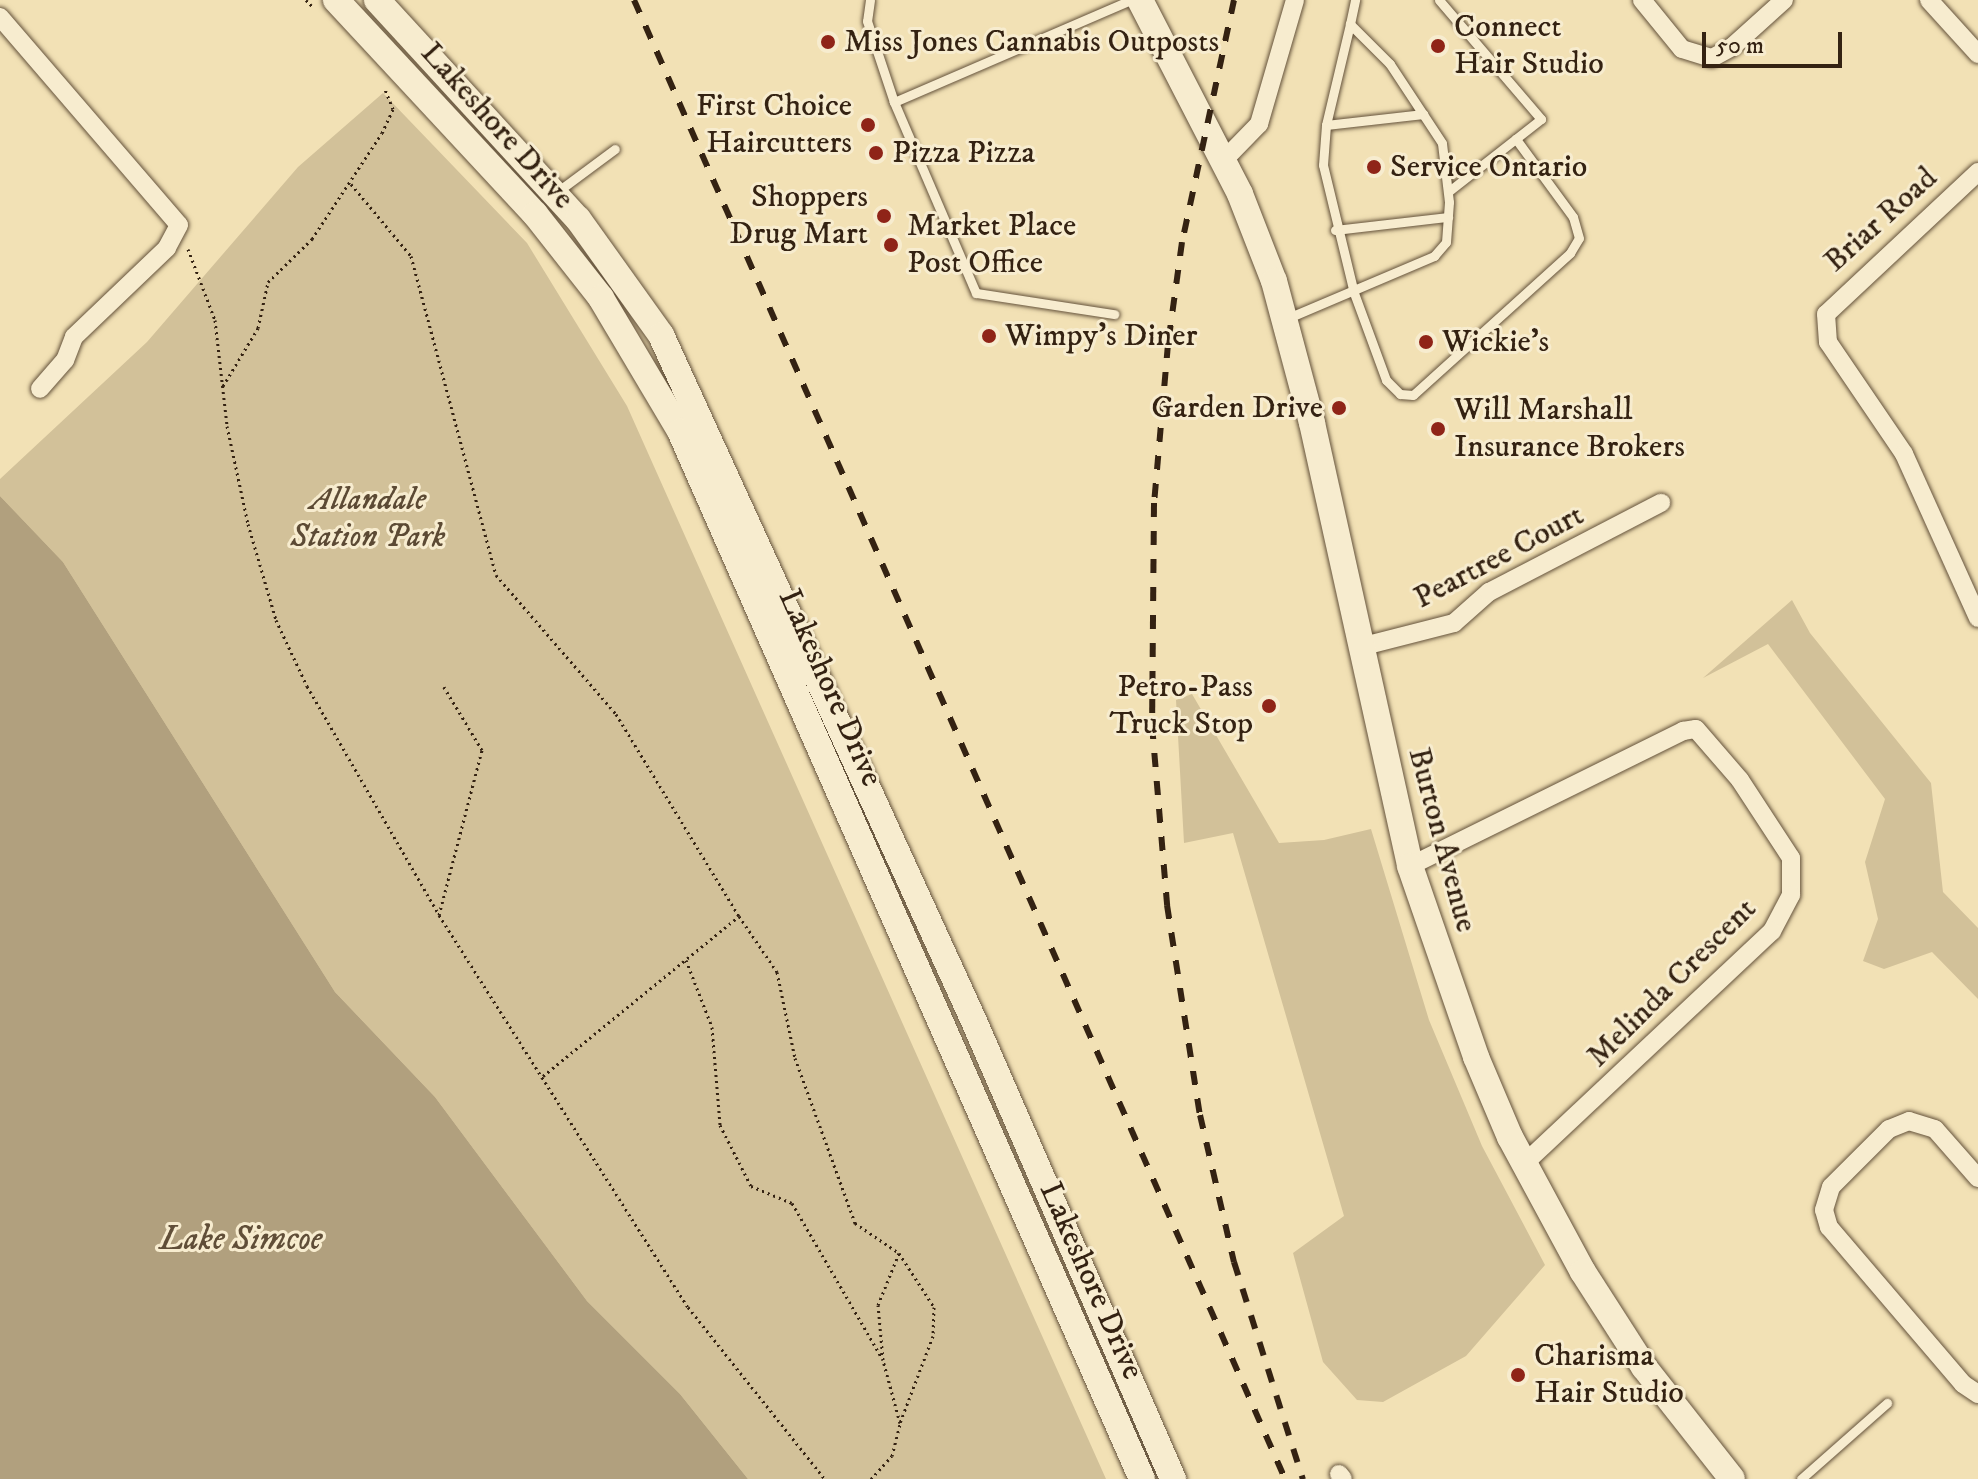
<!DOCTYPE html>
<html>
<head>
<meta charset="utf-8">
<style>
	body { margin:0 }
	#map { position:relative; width:1978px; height:1479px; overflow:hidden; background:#f2e1b5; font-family:"IM FELL DW Pica",serif }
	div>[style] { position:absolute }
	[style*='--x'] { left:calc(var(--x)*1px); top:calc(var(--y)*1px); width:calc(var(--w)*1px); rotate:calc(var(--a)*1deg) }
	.green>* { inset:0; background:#d2c199 }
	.water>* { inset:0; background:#b1a07e }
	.path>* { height:3px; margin-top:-1.5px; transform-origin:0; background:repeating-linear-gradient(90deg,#342212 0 2px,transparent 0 6px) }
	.roads { filter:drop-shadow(0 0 2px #64523b) drop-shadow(0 0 2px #64523b) }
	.service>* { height:9px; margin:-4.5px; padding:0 4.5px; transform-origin:4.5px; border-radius:4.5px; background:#f7eccf }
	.minor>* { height:18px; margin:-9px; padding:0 9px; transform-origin:9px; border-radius:9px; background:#f7eccf }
	.secondary>* { height:26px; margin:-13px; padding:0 13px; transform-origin:13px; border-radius:13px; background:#f7eccf }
	.rail>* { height:6px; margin-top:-3px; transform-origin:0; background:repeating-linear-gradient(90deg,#342212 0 14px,transparent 0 28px) }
	.dots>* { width:22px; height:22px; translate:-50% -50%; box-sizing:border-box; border:4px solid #f7eccf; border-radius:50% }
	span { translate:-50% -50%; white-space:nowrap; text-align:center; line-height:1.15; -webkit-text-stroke:6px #f7eccf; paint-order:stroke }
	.poi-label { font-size:32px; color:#342212 }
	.left { translate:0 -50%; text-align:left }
	.right { translate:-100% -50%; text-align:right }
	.street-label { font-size:32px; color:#342212 }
	.park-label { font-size:32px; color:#5c4a34; font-style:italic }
	.water-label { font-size:34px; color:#604e38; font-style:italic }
	.scale { position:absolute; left:1702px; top:32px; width:140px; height:36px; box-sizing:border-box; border:4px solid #342212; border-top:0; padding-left:10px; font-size:24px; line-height:28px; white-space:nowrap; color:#342212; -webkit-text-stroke:6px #f7eccf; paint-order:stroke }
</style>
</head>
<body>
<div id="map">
	<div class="green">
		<i style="clip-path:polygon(383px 93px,527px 243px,627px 406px,1106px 1479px,748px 1479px,680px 1394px,587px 1301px,435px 1097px,335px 992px,63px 562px,0 496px,0 479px,147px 342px,298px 167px)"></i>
		<i style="clip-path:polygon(1792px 600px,1810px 633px,1931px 783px,1943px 892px,1978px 928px,1978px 999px,1932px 952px,1884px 969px,1863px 961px,1878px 919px,1865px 862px,1885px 799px,1768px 644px,1703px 678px)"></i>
		<i style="clip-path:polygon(1192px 694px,1279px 843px,1324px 840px,1371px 829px,1429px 1020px,1482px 1146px,1545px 1265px,1466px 1356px,1383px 1402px,1357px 1400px,1323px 1362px,1293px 1253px,1344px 1216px,1233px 833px,1184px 843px,1176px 700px)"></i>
	</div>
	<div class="water">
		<i style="clip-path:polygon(0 496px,63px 562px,335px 992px,435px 1097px,587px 1301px,680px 1394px,748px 1479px,0 1479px)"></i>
	</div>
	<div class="path">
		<i style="--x:306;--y:0;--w:11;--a:45"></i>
		<i style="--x:351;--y:184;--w:94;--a:50.2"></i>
		<i style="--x:411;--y:256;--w:330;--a:75.1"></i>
		<i style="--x:496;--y:575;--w:184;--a:49.2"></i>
		<i style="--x:616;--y:714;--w:237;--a:58.7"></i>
		<i style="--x:188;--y:249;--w:76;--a:69.2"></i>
		<i style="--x:215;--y:320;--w:107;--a:83.5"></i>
		<i style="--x:227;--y:426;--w:100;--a:77.9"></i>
		<i style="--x:248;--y:524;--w:100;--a:73.7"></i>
		<i style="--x:276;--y:620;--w:73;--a:64.8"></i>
		<i style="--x:307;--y:686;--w:264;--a:60"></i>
		<i style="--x:439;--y:915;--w:464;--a:57.6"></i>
		<i style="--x:688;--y:1307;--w:220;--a:51.5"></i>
		<i style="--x:223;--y:386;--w:68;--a:-58.9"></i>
		<i style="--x:258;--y:328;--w:47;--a:-77.7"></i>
		<i style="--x:268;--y:282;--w:62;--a:-44.3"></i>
		<i style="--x:312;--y:239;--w:127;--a:-56.6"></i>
		<i style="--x:382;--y:133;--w:26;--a:-65"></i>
		<i style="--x:393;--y:109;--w:22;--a:-112"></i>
		<i style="--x:439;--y:915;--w:171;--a:-75.4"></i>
		<i style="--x:482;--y:750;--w:74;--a:-121.1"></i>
		<i style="--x:686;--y:960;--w:72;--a:68.8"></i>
		<i style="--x:712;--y:1027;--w:98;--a:85.3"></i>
		<i style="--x:720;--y:1125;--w:68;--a:63.1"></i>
		<i style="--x:751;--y:1186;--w:44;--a:22.5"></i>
		<i style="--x:792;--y:1203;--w:181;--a:59.9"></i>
		<i style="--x:543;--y:1076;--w:253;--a:-39.2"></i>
		<i style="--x:739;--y:916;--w:68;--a:55.8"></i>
		<i style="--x:777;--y:972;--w:88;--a:78.2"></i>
		<i style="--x:795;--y:1058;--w:176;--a:70"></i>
		<i style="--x:855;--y:1223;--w:53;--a:34.3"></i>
		<i style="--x:899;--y:1253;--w:64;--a:57.1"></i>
		<i style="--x:934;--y:1307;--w:29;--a:92"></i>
		<i style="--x:933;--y:1336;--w:93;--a:110.8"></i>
		<i style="--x:871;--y:1479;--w:31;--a:-48"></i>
		<i style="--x:892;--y:1456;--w:34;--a:-76"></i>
		<i style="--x:900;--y:1423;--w:65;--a:-105.1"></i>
		<i style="--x:883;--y:1360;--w:55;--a:-95.2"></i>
		<i style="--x:878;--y:1305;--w:56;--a:-68"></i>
	</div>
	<div class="roads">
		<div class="service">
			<i style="--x:870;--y:0;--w:21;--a:98"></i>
			<i style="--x:867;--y:21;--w:85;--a:71.6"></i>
			<i style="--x:894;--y:102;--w:208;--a:66.8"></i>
			<i style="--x:976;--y:293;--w:140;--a:8.7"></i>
			<i style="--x:1439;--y:0;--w:157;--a:49.4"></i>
			<i style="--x:1541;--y:119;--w:118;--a:141.9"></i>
			<i style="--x:1350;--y:24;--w:104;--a:103.4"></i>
			<i style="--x:1326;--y:125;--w:40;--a:94.3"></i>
			<i style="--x:1323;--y:165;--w:132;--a:76.4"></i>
			<i style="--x:1354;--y:293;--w:93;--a:69.8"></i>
			<i style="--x:1386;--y:380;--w:20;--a:45"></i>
			<i style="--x:1400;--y:394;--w:13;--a:4"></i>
			<i style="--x:1413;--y:395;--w:212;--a:-42.1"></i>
			<i style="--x:1570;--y:253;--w:17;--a:-59"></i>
			<i style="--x:1579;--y:238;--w:22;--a:-106"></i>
			<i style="--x:1573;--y:217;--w:97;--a:-126.2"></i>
			<i style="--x:894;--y:102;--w:258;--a:-23.3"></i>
			<i style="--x:1326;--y:125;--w:98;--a:-6.5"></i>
			<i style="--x:557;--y:192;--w:72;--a:-36.6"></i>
			<i style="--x:1335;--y:230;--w:114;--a:-6.6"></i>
			<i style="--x:1288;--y:318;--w:159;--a:-23"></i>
			<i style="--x:1434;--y:256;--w:18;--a:-49"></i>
			<i style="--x:1446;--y:242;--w:40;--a:-85.7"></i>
			<i style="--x:1449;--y:202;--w:59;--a:-96.8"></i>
			<i style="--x:1442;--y:143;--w:95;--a:-123.4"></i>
			<i style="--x:1390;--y:64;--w:57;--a:-135"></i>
			<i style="--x:1350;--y:24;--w:25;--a:-78"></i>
			<i style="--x:1801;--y:1479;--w:115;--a:-41.5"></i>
		</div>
		<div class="minor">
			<i style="--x:1642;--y:0;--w:63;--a:50.8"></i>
			<i style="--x:1682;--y:49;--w:31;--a:17"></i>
			<i style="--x:1712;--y:58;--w:23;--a:-29"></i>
			<i style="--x:1732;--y:47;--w:70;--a:-42.1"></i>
			<i style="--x:1929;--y:0;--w:73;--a:47.8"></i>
			<i style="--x:0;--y:17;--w:274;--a:49.3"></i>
			<i style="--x:179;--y:225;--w:26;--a:118"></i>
			<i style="--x:167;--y:248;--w:129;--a:136.3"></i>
			<i style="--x:74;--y:337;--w:25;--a:111"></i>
			<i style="--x:65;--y:360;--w:38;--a:131"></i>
			<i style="--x:1223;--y:161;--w:52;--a:-45.8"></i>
			<i style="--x:1259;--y:124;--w:129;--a:-73.8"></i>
			<i style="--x:1978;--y:172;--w:208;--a:136.9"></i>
			<i style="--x:1826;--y:314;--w:28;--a:86"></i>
			<i style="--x:1828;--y:342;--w:135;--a:55.8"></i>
			<i style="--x:1904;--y:454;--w:180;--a:65.7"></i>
			<i style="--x:1360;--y:647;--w:97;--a:-14.3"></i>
			<i style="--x:1454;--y:623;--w:47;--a:-41.5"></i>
			<i style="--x:1489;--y:592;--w:194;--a:-27.4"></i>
			<i style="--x:1410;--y:866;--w:305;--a:-26.3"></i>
			<i style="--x:1683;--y:731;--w:13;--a:-9"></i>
			<i style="--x:1696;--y:729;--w:67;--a:49.2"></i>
			<i style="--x:1740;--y:780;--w:93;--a:56.8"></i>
			<i style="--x:1791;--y:858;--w:37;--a:90"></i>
			<i style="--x:1791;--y:895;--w:41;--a:117.8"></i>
			<i style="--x:1772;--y:931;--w:340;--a:136.8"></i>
			<i style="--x:1978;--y:1178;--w:65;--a:-131.3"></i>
			<i style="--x:1935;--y:1129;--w:27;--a:-163"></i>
			<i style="--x:1909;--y:1121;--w:22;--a:158"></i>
			<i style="--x:1889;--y:1129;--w:82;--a:135"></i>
			<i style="--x:1831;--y:1187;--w:24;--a:107"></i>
			<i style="--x:1824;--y:1210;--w:18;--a:74"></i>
			<i style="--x:1829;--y:1227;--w:206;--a:49.5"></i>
			<i style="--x:1963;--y:1384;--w:18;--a:34"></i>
			<i style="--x:1339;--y:1474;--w:6;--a:51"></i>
		</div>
		<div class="secondary">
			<i style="--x:336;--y:0;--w:292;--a:47.1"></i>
			<i style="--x:535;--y:214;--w:107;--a:51.8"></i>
			<i style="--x:601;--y:298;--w:155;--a:59.3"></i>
			<i style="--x:680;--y:431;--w:1145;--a:66.21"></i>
			<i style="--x:377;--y:0;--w:297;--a:47.5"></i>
			<i style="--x:578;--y:219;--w:143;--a:54.4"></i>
			<i style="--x:661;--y:335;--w:752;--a:65.48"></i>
			<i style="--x:973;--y:1019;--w:502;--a:66.5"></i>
			<i style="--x:1140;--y:0;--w:218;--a:62.7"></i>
			<i style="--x:1240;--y:194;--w:93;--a:68.7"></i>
			<i style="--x:1274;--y:281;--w:147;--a:75"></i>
			<i style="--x:1312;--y:423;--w:454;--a:77.5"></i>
			<i style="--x:1410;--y:866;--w:202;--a:70.9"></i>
			<i style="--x:1476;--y:1057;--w:87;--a:67"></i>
			<i style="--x:1510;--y:1137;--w:153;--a:61.6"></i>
			<i style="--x:1583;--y:1272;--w:113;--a:57.3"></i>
			<i style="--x:1644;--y:1367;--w:142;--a:51.8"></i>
		</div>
	</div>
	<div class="rail">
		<i style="--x:634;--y:0;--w:1616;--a:66.24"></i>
		<i style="--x:1234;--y:0;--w:248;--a:102.1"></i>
		<i style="--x:1182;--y:242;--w:103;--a:97.8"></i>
		<i style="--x:1168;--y:344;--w:160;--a:95"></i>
		<i style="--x:1154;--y:503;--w:222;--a:90.5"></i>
		<i style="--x:1152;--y:725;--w:181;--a:85.2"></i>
		<i style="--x:1167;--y:905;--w:213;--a:81.1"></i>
		<i style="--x:1200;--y:1115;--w:151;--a:77"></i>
		<i style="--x:1234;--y:1262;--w:228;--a:72.4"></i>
	</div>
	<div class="dots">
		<i style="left:828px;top:42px;background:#8f2418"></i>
		<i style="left:1438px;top:46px;background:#8f2418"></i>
		<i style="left:868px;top:125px;background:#8f2418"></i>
		<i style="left:876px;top:153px;background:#8f2418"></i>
		<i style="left:1374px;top:167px;background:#8f2418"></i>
		<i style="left:884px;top:216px;background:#8f2418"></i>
		<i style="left:891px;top:245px;background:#8f2418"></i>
		<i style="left:989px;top:336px;background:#8f2418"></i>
		<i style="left:1426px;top:342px;background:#8f2418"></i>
		<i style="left:1339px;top:408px;background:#8f2418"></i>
		<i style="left:1438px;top:429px;background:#8f2418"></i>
		<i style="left:1269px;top:706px;background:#8f2418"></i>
		<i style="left:1518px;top:1375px;background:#8f2418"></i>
	</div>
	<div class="poi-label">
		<span class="left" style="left:1454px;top:46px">Connect<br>Hair Studio</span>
		<span class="left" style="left:844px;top:42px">Miss Jones Cannabis Outposts</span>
		<span class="right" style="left:852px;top:125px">First Choice<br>Haircutters</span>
		<span class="left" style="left:892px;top:153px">Pizza Pizza</span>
		<span class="left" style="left:1390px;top:167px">Service Ontario</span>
		<span class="right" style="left:868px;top:216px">Shoppers<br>Drug Mart</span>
		<span class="left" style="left:907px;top:245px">Market Place<br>Post Office</span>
		<span class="left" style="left:1005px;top:336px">Wimpy's Diner</span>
		<span class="left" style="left:1442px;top:342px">Wickie's</span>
		<span class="right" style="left:1323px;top:408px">Garden Drive</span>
		<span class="left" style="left:1454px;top:429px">Will Marshall<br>Insurance Brokers</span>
		<span class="right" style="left:1253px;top:706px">Petro-Pass<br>Truck Stop</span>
		<span class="left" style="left:1534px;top:1375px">Charisma<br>Hair Studio</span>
	</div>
	<div class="street-label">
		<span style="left:497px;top:126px;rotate:48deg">Lakeshore Drive</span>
		<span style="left:1881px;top:220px;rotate:-42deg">Briar Road</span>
		<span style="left:1499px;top:557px;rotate:-28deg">Peartree Court</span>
		<span style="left:830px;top:688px;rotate:66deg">Lakeshore Drive</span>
		<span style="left:1442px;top:840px;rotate:75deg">Burton Avenue</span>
		<span style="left:1672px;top:983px;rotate:-45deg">Melinda Crescent</span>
		<span style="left:1091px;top:1281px;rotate:66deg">Lakeshore Drive</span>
	</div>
	<div class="park-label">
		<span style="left:368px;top:519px">Allandale<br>Station Park</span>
	</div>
	<div class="water-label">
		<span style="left:241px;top:1240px">Lake Simcoe</span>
	</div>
	<div class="scale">50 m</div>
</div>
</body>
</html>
